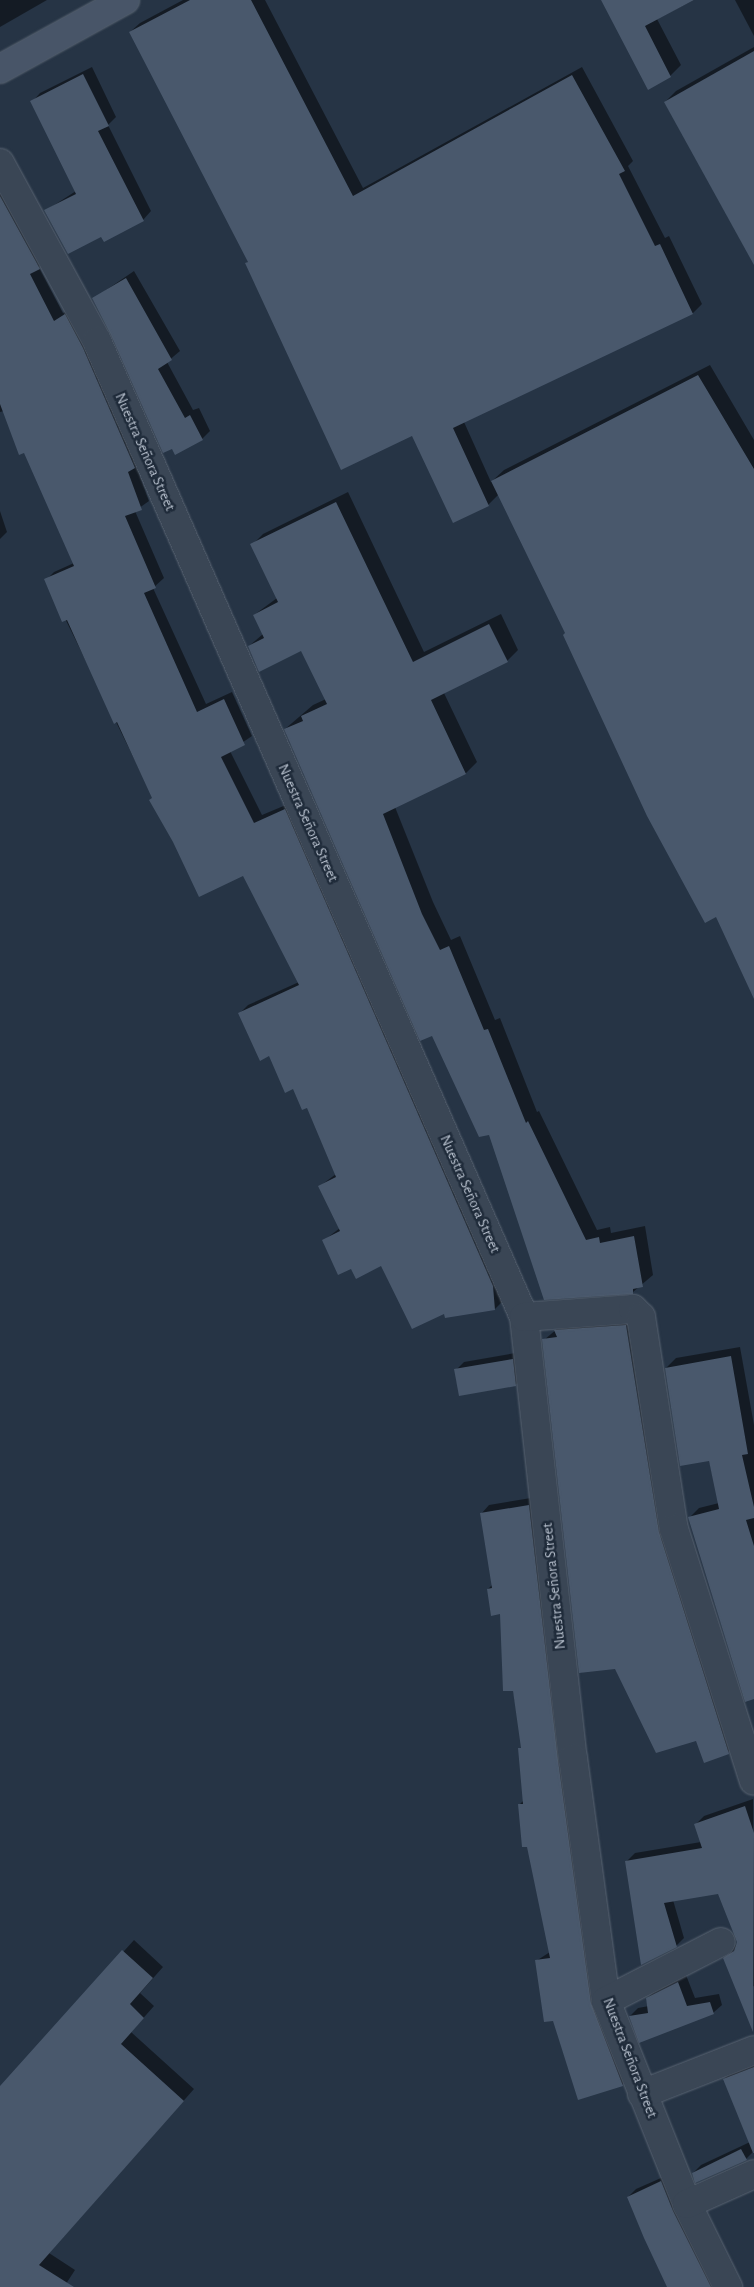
<!DOCTYPE html>
<html>
<head>
<meta charset="utf-8">
<style>
	body { margin:0 }
	#map { position:relative; width:754px; height:2287px; overflow:hidden; background:#263445; font-family:"Alegreya Sans",sans-serif }
	div>[style] { position:absolute }
	[style*='--x'] { left:calc(var(--x)*1px); top:calc(var(--y)*1px); width:calc(var(--w)*1px); rotate:calc(var(--a)*1deg) }
	.shadow>* { inset:0; background:#0007 }
	.building>* { inset:0; background:#49586c }
	.roads { filter:drop-shadow(0 0 1px #596472) drop-shadow(0 0 1px #596472) }
	.minor>* { height:28px; margin:-14px; padding:0 14px; transform-origin:14px; border-radius:14px; background:#3a4655 }
	.secondary>* { height:28px; margin:-14px; padding:0 14px; transform-origin:14px; border-radius:14px; background:#485568 }
	span { translate:-50% -50%; white-space:nowrap; text-align:center; line-height:1.15; -webkit-text-stroke:5px #1f2b3a; paint-order:stroke }
	.street-label { font-size:15px; color:#b8c1ce }
</style>
</head>
<body>
<div id="map">
	<div class="shadow">
		<i style="clip-path:polygon(0 0,47px 0,0 27px)"></i>
		<i style="clip-path:polygon(183px 0,265px 0,363px 188px,582px 67px,633px 161px,628px 166px,665px 238px,669px 236px,702px 304px,693px 313px,464px 422px,491px 482px,504px 470px,710px 365px,754px 440px,754px 996px,717px 915px,566px 633px,499px 494px,488px 505px,413px 435px,247px 263px,249px 261px,130px 32px,140px 23px)"></i>
		<i style="clip-path:polygon(603px 0,694px 0,657px 19px,681px 65px,670px 76px)"></i>
		<i style="clip-path:polygon(735px 0,754px 0,754px 36px)"></i>
		<i style="clip-path:polygon(754px 47px,754px 262px,665px 102px,676px 91px)"></i>
		<i style="clip-path:polygon(92px 67px,116px 117px,108px 125px,151px 211px,143px 220px,102px 235px,45px 211px,76px 191px,32px 102px,40px 93px)"></i>
		<i style="clip-path:polygon(8px 188px,47px 259px,39px 267px,63px 313px,73px 307px,143px 459px,136px 465px,149px 501px,135px 511px,164px 578px,153px 588px,206px 704px,232px 692px,252px 736px,230px 751px,262px 815px,293px 802px,503px 1301px,495px 1309px,445px 1312px,381px 1265px,351px 1267px,323px 1241px,340px 1228px,320px 1186px,336px 1174px,308px 1106px,240px 1013px,248px 1005px,299px 982px,244px 875px,153px 797px,46px 580px,54px 572px,74px 563px,25px 451px,4px 411px,0 412px,0 193px)"></i>
		<i style="clip-path:polygon(134px 271px,180px 351px,167px 362px,193px 410px,199px 408px,210px 431px,202px 439px,112px 334px,93px 299px)"></i>
		<i style="clip-path:polygon(348px 492px,424px 652px,501px 614px,518px 650px,507px 661px,444px 693px,477px 762px,466px 773px,395px 807px,433px 902px,451px 940px,460px 936px,495px 1020px,500px 1018px,537px 1112px,539px 1111px,597px 1230px,610px 1227px,611px 1233px,645px 1226px,653px 1275px,633px 1292px,490px 1134px,285px 729px,313px 705px,326px 699px,302px 649px,249px 646px,263px 634px,254px 615px,277px 598px,252px 545px,263px 534px)"></i>
		<i style="clip-path:polygon(0 511px,7px 532px,0 539px)"></i>
		<i style="clip-path:polygon(634px 1318px,736px 1744px,728px 1752px,544px 1340px,564px 1323px)"></i>
		<i style="clip-path:polygon(740px 1347px,754px 1425px,754px 1698px,689px 1518px,699px 1508px,719px 1503px,709px 1460px,666px 1368px,676px 1358px)"></i>
		<i style="clip-path:polygon(521px 1352px,524px 1377px,515px 1385px,456px 1370px,464px 1362px)"></i>
		<i style="clip-path:polygon(537px 1497px,630px 2076px,622px 2085px,536px 1961px,550px 1952px,519px 1805px,524px 1800px,520px 1749px,522px 1746px,501px 1613px,488px 1589px,493px 1584px,481px 1514px,489px 1505px)"></i>
		<i style="clip-path:polygon(753px 1799px,754px 1986px,739px 1993px,725px 1959px,738px 1942px,719px 1893px,673px 1900px,684px 1938px,676px 1946px,627px 1861px,635px 1853px,701px 1842px,695px 1825px,704px 1816px)"></i>
		<i style="clip-path:polygon(134px 1940px,163px 1967px,140px 1993px,154px 2006px,131px 2032px,194px 2089px,49px 2253px,75px 2270px,64px 2287px,0 2287px,0 2088px)"></i>
		<i style="clip-path:polygon(686px 1975px,695px 1998px,719px 1994px,722px 2005px,713px 2013px,630px 2016px,638px 2008px,649px 2006px,647px 1998px,656px 1990px)"></i>
		<i style="clip-path:polygon(754px 2063px,754px 2109px,724px 2079px,732px 2071px)"></i>
		<i style="clip-path:polygon(750px 2142px,754px 2151px,746px 2159px,693px 2173px,701px 2165px)"></i>
		<i style="clip-path:polygon(670px 2174px,724px 2287px,669px 2287px,628px 2197px,636px 2189px)"></i>
	</div>
	<div class="building">
		<i style="clip-path:polygon(190px 0,251px 0,353px 196px,572px 75px,625px 171px,619px 174px,655px 246px,660px 244px,693px 314px,453px 428px,489px 506px,453px 523px,412px 436px,341px 470px,245px 263px,248px 262px,129px 32px)"></i>
		<i style="clip-path:polygon(601px 0,694px 0,645px 26px,671px 77px,648px 90px)"></i>
		<i style="clip-path:polygon(754px 51px,754px 265px,664px 102px)"></i>
		<i style="clip-path:polygon(83px 74px,109px 126px,98px 131px,144px 221px,104px 242px,101px 237px,68px 254px,44px 210px,76px 194px,30px 101px)"></i>
		<i style="clip-path:polygon(0 196px,40px 269px,30px 274px,54px 321px,65px 314px,83px 348px,135px 468px,128px 472px,142px 510px,125px 516px,156px 588px,144px 593px,197px 712px,224px 699px,245px 745px,221px 757px,254px 823px,285px 809px,493px 1286px,495px 1310px,445px 1318px,444px 1314px,412px 1329px,381px 1266px,356px 1279px,351px 1269px,338px 1275px,322px 1240px,340px 1231px,318px 1186px,336px 1177px,307px 1108px,302px 1110px,293px 1089px,285px 1093px,269px 1056px,260px 1061px,238px 1013px,299px 985px,243px 876px,199px 897px,173px 842px,149px 800px,152px 798px,117px 722px,114px 724px,67px 620px,62px 622px,44px 579px,74px 566px,24px 453px,19px 455px,0 404px)"></i>
		<i style="clip-path:polygon(126px 278px,172px 360px,158px 369px,185px 418px,190px 415px,203px 440px,175px 455px,172px 449px,163px 453px,111px 335px,92px 298px)"></i>
		<i style="clip-path:polygon(698px 375px,754px 469px,754px 999px,716px 917px,705px 923px,647px 816px,563px 635px,565px 633px,491px 481px)"></i>
		<i style="clip-path:polygon(336px 502px,413px 662px,489px 624px,508px 662px,431px 700px,466px 774px,383px 814px,422px 914px,440px 950px,449px 946px,484px 1030px,488px 1029px,526px 1123px,528px 1121px,586px 1240px,599px 1237px,600px 1243px,634px 1236px,643px 1287px,633px 1289px,633px 1294px,544px 1300px,489px 1135px,479px 1137px,432px 1036px,420px 1041px,284px 729px,303px 721px,301px 716px,327px 704px,301px 651px,259px 672px,248px 646px,264px 638px,253px 615px,278px 602px,250px 544px)"></i>
		<i style="clip-path:polygon(626px 1325px,659px 1532px,729px 1754px,704px 1763px,696px 1741px,656px 1753px,615px 1669px,579px 1673px,542px 1339px,557px 1337px,554px 1330px)"></i>
		<i style="clip-path:polygon(731px 1356px,748px 1454px,742px 1455px,754px 1507px,754px 1518px,746px 1520px,754px 1546px,754px 1699px,745px 1702px,688px 1517px,719px 1509px,709px 1461px,680px 1466px,665px 1368px)"></i>
		<i style="clip-path:polygon(513px 1359px,516px 1386px,459px 1396px,454px 1369px)"></i>
		<i style="clip-path:polygon(529px 1505px,558px 1760px,591px 2003px,623px 2086px,578px 2100px,553px 2021px,544px 2022px,535px 1960px,550px 1958px,527px 1847px,522px 1847px,518px 1804px,523px 1804px,518px 1748px,521px 1748px,513px 1691px,503px 1691px,500px 1614px,491px 1616px,487px 1589px,492px 1588px,480px 1513px)"></i>
		<i style="clip-path:polygon(745px 1806px,754px 1833px,753px 2032px,723px 1958px,734px 1951px,737px 1942px,718px 1894px,664px 1903px,677px 1947px,641px 1965px,625px 1861px,702px 1848px,694px 1824px)"></i>
		<i style="clip-path:polygon(122px 1950px,153px 1978px,130px 2004px,144px 2018px,121px 2044px,184px 2101px,39px 2265px,74px 2287px,0 2287px,0 2086px)"></i>
		<i style="clip-path:polygon(678px 1982px,687px 2006px,710px 2002px,714px 2014px,639px 2043px,629px 2016px,648px 2013px,646px 1998px)"></i>
		<i style="clip-path:polygon(754px 2067px,754px 2153px,753px 2153px,723px 2079px)"></i>
		<i style="clip-path:polygon(741px 2149px,747px 2160px,695px 2183px,692px 2173px)"></i>
		<i style="clip-path:polygon(661px 2181px,673px 2211px,711px 2287px,667px 2287px,644px 2238px,627px 2197px)"></i>
	</div>
	<div class="roads">
		<div class="minor">
			<i style="--x:0;--y:163;--w:203;--a:61.4"></i>
			<i style="--x:97;--y:341;--w:1065;--a:66.37"></i>
			<i style="--x:524;--y:1317;--w:444;--a:83.7"></i>
			<i style="--x:573;--y:1758;--w:245;--a:82.3"></i>
			<i style="--x:606;--y:2001;--w:219;--a:68.2"></i>
			<i style="--x:687;--y:2204;--w:93;--a:63.7"></i>
			<i style="--x:524;--y:1317;--w:109;--a:-4.2"></i>
			<i style="--x:633;--y:1309;--w:11;--a:45"></i>
			<i style="--x:641;--y:1317;--w:215;--a:81.2"></i>
			<i style="--x:674;--y:1529;--w:264;--a:72.4"></i>
			<i style="--x:606;--y:2001;--w:129;--a:-27.2"></i>
			<i style="--x:642;--y:2094;--w:120;--a:-21.4"></i>
			<i style="--x:687;--y:2204;--w:73;--a:-24.1"></i>
		</div>
		<div class="secondary">
			<i style="--x:0;--y:69;--w:143;--a:-28.9"></i>
		</div>
	</div>
	<div class="street-label">
		<span style="left:145px;top:452px;rotate:66deg">Nuestra Señora Street</span>
		<span style="left:308px;top:823px;rotate:66deg">Nuestra Señora Street</span>
		<span style="left:470px;top:1194px;rotate:66deg">Nuestra Señora Street</span>
		<span style="left:554px;top:1586px;rotate:-96deg">Nuestra Señora Street</span>
		<span style="left:630px;top:2058px;rotate:69deg">Nuestra Señora Street</span>
	</div>
</div>
</body>
</html>
